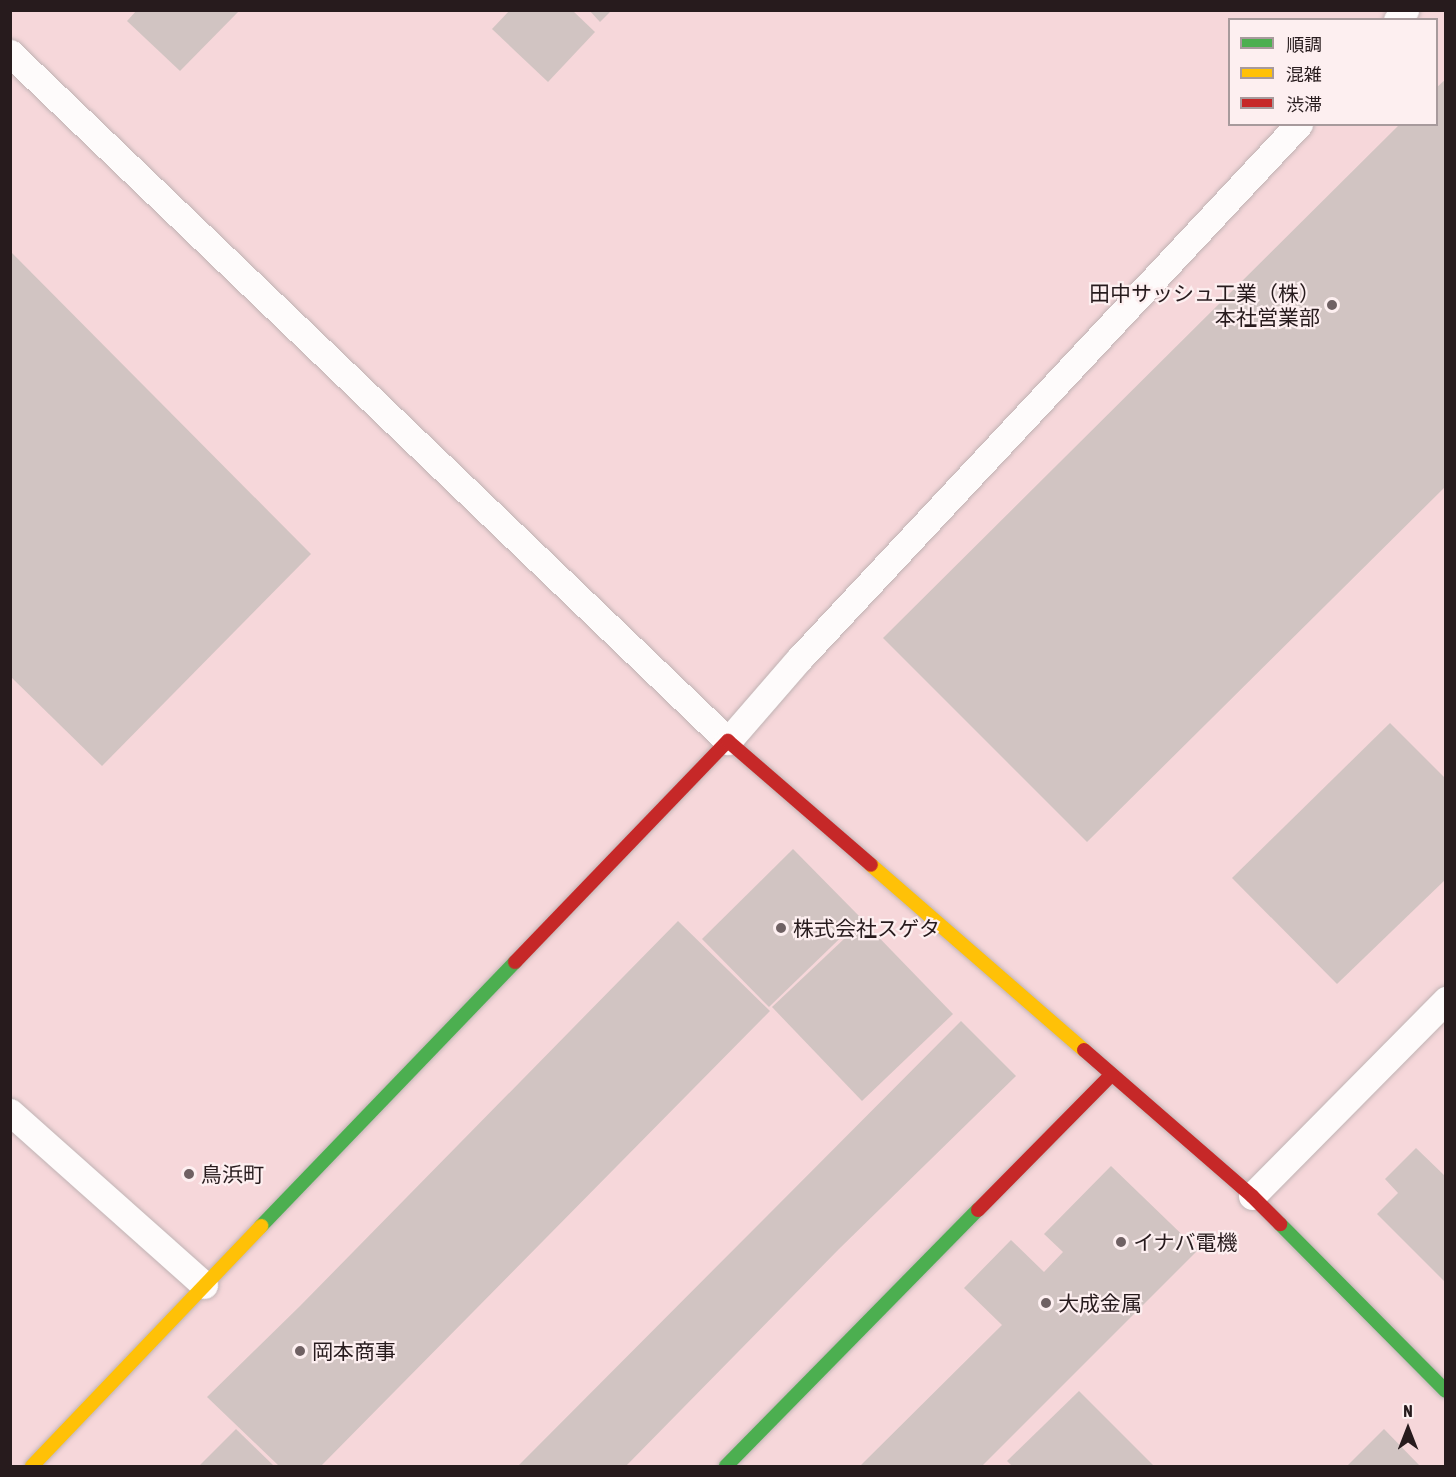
<!DOCTYPE html>
<html>
<head>
<meta charset="utf-8">
<style>
	body { margin:0 }
	#map { position:relative; width:1456px; height:1477px; overflow:hidden; background:#f5e4e5; font-family:"Asap Condensed","Noto Sans JP",sans-serif }
	div>[style] { position:absolute }
	[style*='--x'] { left:calc(var(--x)*1px); top:calc(var(--y)*1px); width:calc(var(--w)*1px); rotate:calc(var(--a)*1deg) }
	.built>* { inset:0; background:#f6d7da }
	.building>* { inset:0; background:#d1c4c2 }
	.roads { filter:drop-shadow(0 0 2px #c0b3b4) drop-shadow(0 0 2px #c0b3b4) }
	.lane>* { height:27px; margin:-13.5px; padding:0 13.5px; transform-origin:13.5px; border-radius:13.5px; background:#fefbfb }
	.fast>* { height:14px; margin:-7px; padding:0 7px; transform-origin:7px; border-radius:7px; background:#4caf50 }
	.slow>* { height:14px; margin:-7px; padding:0 7px; transform-origin:7px; border-radius:7px; background:#ffc107 }
	.jam>* { height:14px; margin:-7px; padding:0 7px; transform-origin:7px; border-radius:7px; background:#c62828 }
	.dots>* { width:16px; height:16px; translate:-50% -50%; box-sizing:border-box; border:3px solid #fdeff0; border-radius:50% }
	span { translate:-50% -50%; white-space:nowrap; text-align:center; line-height:1.15; -webkit-text-stroke:4.5px #fdeff0; paint-order:stroke }
	.poi-label { font-size:21px; color:#271b1d }
	.right { translate:-100% -50%; text-align:right }
	.left { translate:0 -50%; text-align:left }
	.frame { position:absolute; inset:0; border:12px solid #271b1d; pointer-events:none }
	.legend { position:absolute; left:1228px; top:18px; width:210px; height:108px; box-sizing:border-box; background:#fdeff0; border:2px solid #a79a9c; margin:0; padding:8px 10px; list-style:none; font-size:18px; color:#271b1d }
	.legend li { display:flex; align-items:center; gap:12px; height:30px }
	.legend b { width:30px; border:2px solid #a79a9c }
	.north { position:absolute; left:1378px; top:1399px; width:60px; height:60px; -webkit-text-stroke:4px #fdeff0; paint-order:stroke; rotate:0deg; font-size:16px; font-weight:700; line-height:24px; text-align:center; color:#271b1d }
	.north::after { content:''; display:block; margin:auto; width:21px; height:27px; background:#271b1d; clip-path:polygon(50% 0,100% 100%,50% 72%,0 100%) }
</style>
</head>
<body>
<div id="map">
	<div class="built">
		<i style="clip-path:polygon(evenodd,11px 11px,1445px 11px,1445px 1466px,11px 1466px,11px 11px,1230px 20px,1436px 20px,1436px 124px,1230px 124px,1230px 20px)"></i>
	</div>
	<div class="building">
		<i style="clip-path:polygon(137px 10px,240px 10px,180px 71px,127px 21px)"></i>
		<i style="clip-path:polygon(510px 10px,572px 10px,595px 32px,548px 82px,492px 29px)"></i>
		<i style="clip-path:polygon(589px 10px,612px 10px,600px 22px)"></i>
		<i style="clip-path:polygon(1446px 79px,1446px 486px,1087px 842px,883px 638px,1400px 124px,1436px 124px,1436px 88px)"></i>
		<i style="clip-path:polygon(10px 251px,311px 554px,102px 766px,10px 676px)"></i>
		<i style="clip-path:polygon(1390px 723px,1446px 779px,1446px 879px,1337px 984px,1232px 878px)"></i>
		<i style="clip-path:polygon(793px 849px,861px 918px,769px 1007px,702px 939px)"></i>
		<i style="clip-path:polygon(678px 921px,770px 1011px,321px 1466px,279px 1466px,207px 1397px,300px 1306px)"></i>
		<i style="clip-path:polygon(863px 921px,953px 1014px,862px 1101px,772px 1007px)"></i>
		<i style="clip-path:polygon(961px 1021px,1016px 1076px,839px 1249px,626px 1466px,518px 1466px)"></i>
		<i style="clip-path:polygon(1416px 1148px,1446px 1177px,1446px 1283px,1377px 1214px,1398px 1193px,1385px 1179px)"></i>
		<i style="clip-path:polygon(1111px 1166px,1198px 1250px,982px 1466px,860px 1466px,1002px 1325px,964px 1288px,1011px 1240px,1044px 1272px,1063px 1252px,1044px 1234px)"></i>
		<i style="clip-path:polygon(1079px 1391px,1154px 1466px,1012px 1466px,1007px 1461px)"></i>
		<i style="clip-path:polygon(236px 1429px,274px 1466px,199px 1466px)"></i>
		<i style="clip-path:polygon(1384px 1429px,1420px 1466px,1347px 1466px)"></i>
	</div>
	<div class="roads">
		<div class="lane">
			<i style="--x:1397;--y:20;--w:13;--a:-51"></i>
			<i style="--x:10;--y:53;--w:994;--a:43.78"></i>
			<i style="--x:728;--y:741;--w:110;--a:-49.1"></i>
			<i style="--x:800;--y:658;--w:731;--a:-46.94"></i>
			<i style="--x:10;--y:1112;--w:260;--a:41.7"></i>
			<i style="--x:1252;--y:1196;--w:276;--a:-45.3"></i>
		</div>
		<div class="fast">
			<i style="--x:1280;--y:1224;--w:235;--a:45.2"></i>
			<i style="--x:261;--y:1226;--w:366;--a:-46.1"></i>
			<i style="--x:726;--y:1466;--w:359;--a:-45.5"></i>
		</div>
		<div class="slow">
			<i style="--x:871;--y:865;--w:282;--a:41"></i>
			<i style="--x:32;--y:1466;--w:332;--a:-46.3"></i>
		</div>
		<div class="jam">
			<i style="--x:515;--y:962;--w:307;--a:-46.1"></i>
			<i style="--x:728;--y:741;--w:189;--a:40.9"></i>
			<i style="--x:1084;--y:1050;--w:223;--a:41"></i>
			<i style="--x:1252;--y:1196;--w:40;--a:45"></i>
			<i style="--x:978;--y:1210;--w:190;--a:-45.4"></i>
		</div>
	</div>
	<div class="dots">
		<i style="left:1332px;top:305px;background:#6f6163"></i>
		<i style="left:781px;top:928px;background:#6f6163"></i>
		<i style="left:189px;top:1174px;background:#6f6163"></i>
		<i style="left:1121px;top:1242px;background:#6f6163"></i>
		<i style="left:1046px;top:1303px;background:#6f6163"></i>
		<i style="left:300px;top:1351px;background:#6f6163"></i>
	</div>
	<div class="poi-label">
		<span class="right" style="left:1320px;top:305px">田中サッシュ工業（株）<br>本社営業部</span>
		<span class="left" style="left:793px;top:928px">株式会社スゲタ</span>
		<span class="left" style="left:201px;top:1174px">鳥浜町</span>
		<span class="left" style="left:1133px;top:1242px">イナバ電機</span>
		<span class="left" style="left:1058px;top:1303px">大成金属</span>
		<span class="left" style="left:312px;top:1351px">岡本商事</span>
	</div>
	<div class="frame"></div>
	<ul class="legend">
	<li><b style="height:8px;background:#4caf50"></b>順調</li>
	<li><b style="height:8px;background:#ffc107"></b>混雑</li>
	<li><b style="height:8px;background:#c62828"></b>渋滞</li>
	</ul>
	<div class="north">N</div>
</div>
</body>
</html>
